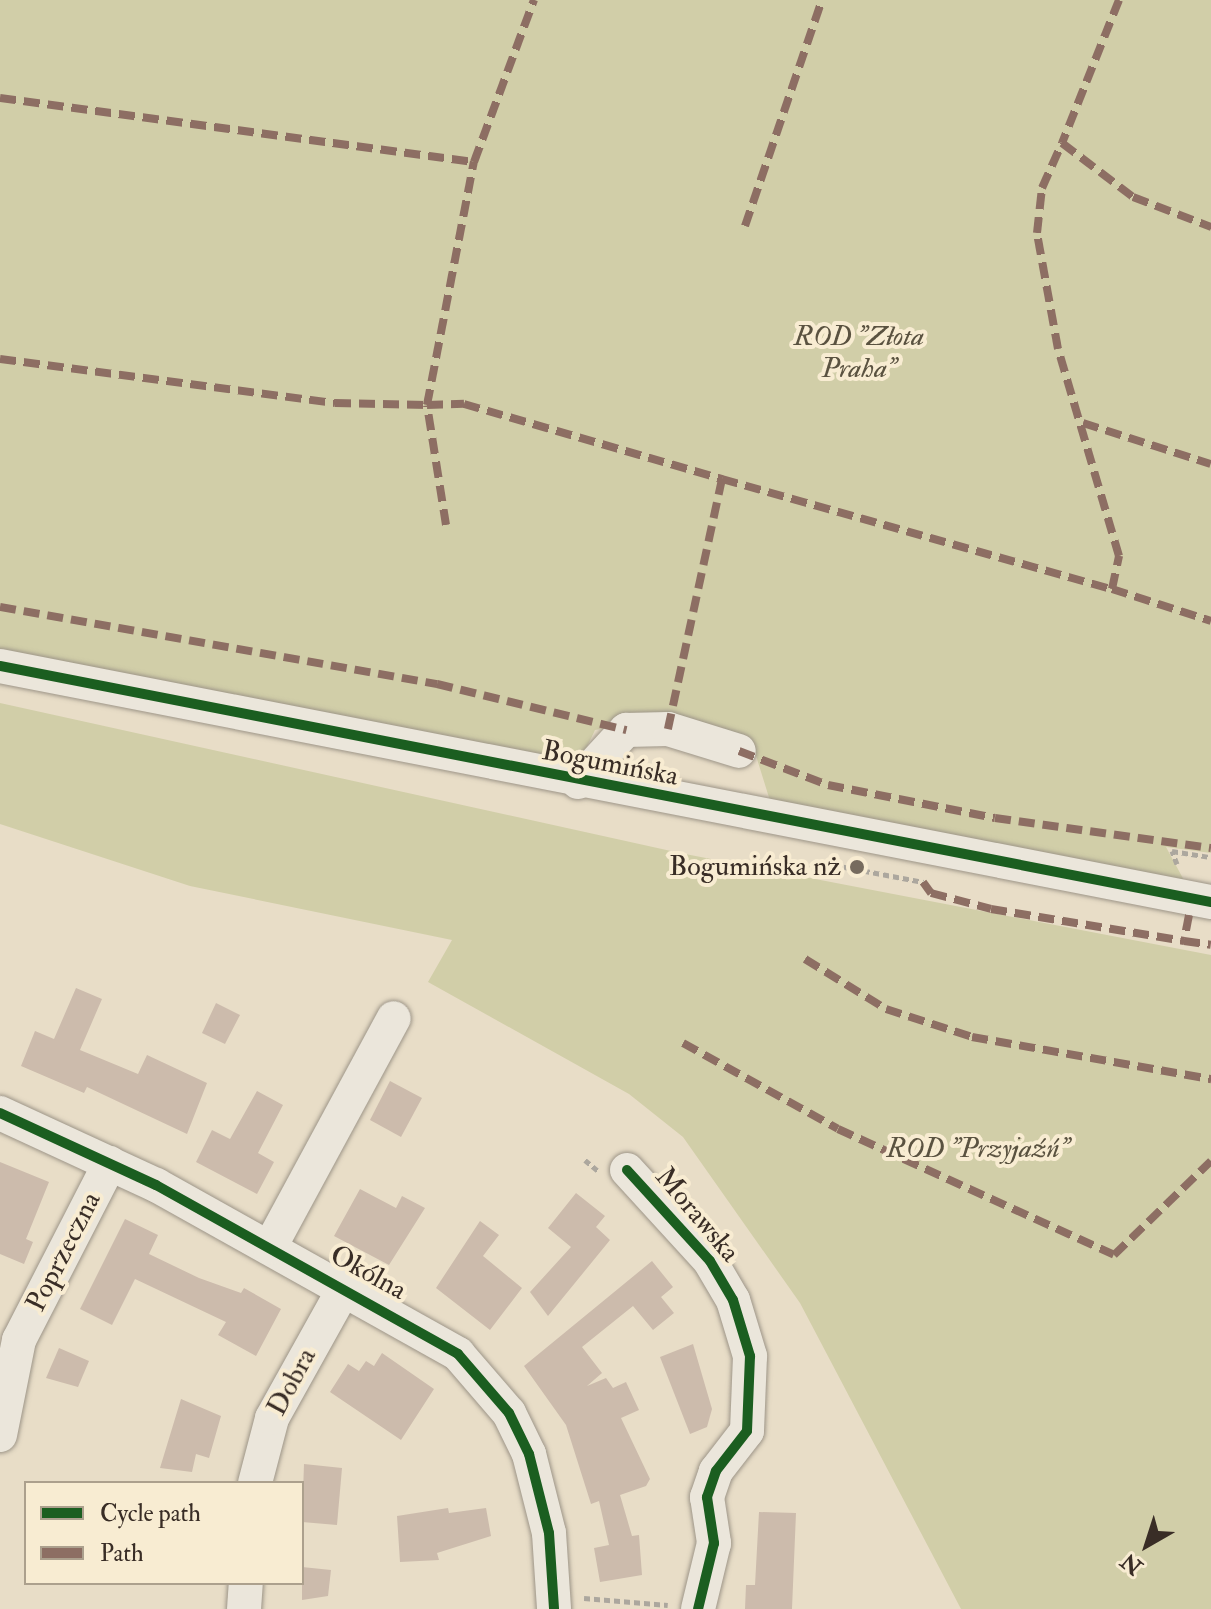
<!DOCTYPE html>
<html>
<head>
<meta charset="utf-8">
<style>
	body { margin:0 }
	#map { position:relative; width:1211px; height:1609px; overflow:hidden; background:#e8ddc7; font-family:"IM FELL Double Pica",serif }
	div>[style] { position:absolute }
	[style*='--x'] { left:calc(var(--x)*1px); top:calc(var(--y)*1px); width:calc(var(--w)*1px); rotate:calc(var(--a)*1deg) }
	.green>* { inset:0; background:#d1cea8 }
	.building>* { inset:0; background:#ccbbac }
	.path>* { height:5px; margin-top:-2.5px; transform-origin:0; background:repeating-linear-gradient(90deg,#aca79e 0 6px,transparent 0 10px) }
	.roads { filter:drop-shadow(0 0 2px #9d9588) drop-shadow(0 0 2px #9d9588) }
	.minor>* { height:34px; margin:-17px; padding:0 17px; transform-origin:17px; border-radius:17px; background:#ebe6db }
	.quiet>* { height:8px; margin-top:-4px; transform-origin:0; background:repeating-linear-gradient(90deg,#8d6e63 0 16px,transparent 0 24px) }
	.cycleway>* { height:10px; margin:-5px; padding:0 5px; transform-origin:5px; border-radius:5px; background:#1b5e20 }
	.dots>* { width:22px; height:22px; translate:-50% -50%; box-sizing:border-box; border:4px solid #f8ecd2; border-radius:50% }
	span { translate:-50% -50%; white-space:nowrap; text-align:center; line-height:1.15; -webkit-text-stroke:8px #f8ecd2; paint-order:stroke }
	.park-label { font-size:28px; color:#5a5240; font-style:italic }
	.street-label { font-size:28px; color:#392d26 }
	.poi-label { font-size:28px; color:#392d26 }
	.right { translate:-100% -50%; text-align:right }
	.legend { position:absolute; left:24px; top:1481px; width:280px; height:104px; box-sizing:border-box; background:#f8ecd2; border:2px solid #aca08d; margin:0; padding:10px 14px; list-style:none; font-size:24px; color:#392d26 }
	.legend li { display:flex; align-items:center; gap:16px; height:40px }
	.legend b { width:40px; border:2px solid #aca08d }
	.north { position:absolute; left:1107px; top:1505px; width:80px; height:80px; -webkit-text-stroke:6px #f8ecd2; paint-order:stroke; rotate:219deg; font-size:22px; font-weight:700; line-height:32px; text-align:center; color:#392d26 }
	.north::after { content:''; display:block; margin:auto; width:28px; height:36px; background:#392d26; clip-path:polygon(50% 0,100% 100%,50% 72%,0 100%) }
</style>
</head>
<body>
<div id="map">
	<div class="green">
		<i style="clip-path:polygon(0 0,1211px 0,1211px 853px,1166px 847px,1186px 884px,771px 804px,753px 746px,636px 722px,595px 730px,578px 765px,0 651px)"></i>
		<i style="clip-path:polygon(0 703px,680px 853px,1211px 955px,1211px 1609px,961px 1609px,800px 1303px,683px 1137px,629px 1094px,428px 982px,452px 940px,190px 886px,0 824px)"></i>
	</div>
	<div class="building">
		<i style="clip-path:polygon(76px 988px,102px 999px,80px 1050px,138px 1074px,147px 1055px,207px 1083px,187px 1134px,87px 1087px,84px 1093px,21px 1066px,35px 1031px,54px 1039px)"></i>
		<i style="clip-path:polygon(216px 1003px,240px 1015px,225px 1044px,202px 1033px)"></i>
		<i style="clip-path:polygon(390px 1081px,422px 1098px,401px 1137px,370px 1120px)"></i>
		<i style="clip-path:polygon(257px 1091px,283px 1105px,258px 1153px,274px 1162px,257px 1194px,196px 1162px,212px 1130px,230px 1139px)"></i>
		<i style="clip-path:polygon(0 1162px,49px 1182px,26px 1239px,33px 1242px,24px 1264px,0 1254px)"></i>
		<i style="clip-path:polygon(360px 1189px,396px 1208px,402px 1196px,425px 1208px,389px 1265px,334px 1236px)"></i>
		<i style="clip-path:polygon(576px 1193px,605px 1216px,596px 1227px,610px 1240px,548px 1316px,530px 1292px,571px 1247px,548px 1228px)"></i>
		<i style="clip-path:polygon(125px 1219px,158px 1235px,149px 1254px,199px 1278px,241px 1293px,244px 1288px,281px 1309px,256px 1356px,218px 1335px,226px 1322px,135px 1279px,112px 1325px,80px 1309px)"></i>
		<i style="clip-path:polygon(480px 1221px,499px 1235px,483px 1256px,522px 1288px,490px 1330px,436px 1288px)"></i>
		<i style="clip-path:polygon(652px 1261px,673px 1287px,661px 1297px,674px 1313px,653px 1330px,633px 1306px,582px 1347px,602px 1373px,587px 1386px,606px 1378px,613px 1388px,626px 1382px,639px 1410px,621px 1418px,650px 1479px,646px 1486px,620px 1495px,632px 1536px,639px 1535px,642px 1575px,600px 1582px,594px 1548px,609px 1545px,599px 1501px,591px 1504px,566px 1425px,524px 1366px)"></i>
		<i style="clip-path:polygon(693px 1344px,712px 1409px,707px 1427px,690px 1434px,660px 1357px)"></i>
		<i style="clip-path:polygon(59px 1348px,89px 1361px,78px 1387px,46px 1378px)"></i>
		<i style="clip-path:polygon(382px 1353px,434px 1389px,401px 1440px,330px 1392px,348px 1364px,359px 1371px,366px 1361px,374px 1366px)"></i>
		<i style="clip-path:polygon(181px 1399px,221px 1416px,209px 1458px,196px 1454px,192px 1472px,160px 1468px)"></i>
		<i style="clip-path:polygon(304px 1464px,342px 1468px,337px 1525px,302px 1522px)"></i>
		<i style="clip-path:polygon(448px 1508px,449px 1513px,486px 1508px,491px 1536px,437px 1553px,439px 1560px,400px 1562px,397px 1516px)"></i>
		<i style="clip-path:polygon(759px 1512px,796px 1513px,792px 1609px,745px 1609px,746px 1585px,755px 1585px)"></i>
		<i style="clip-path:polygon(302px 1567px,331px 1570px,328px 1596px,302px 1600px)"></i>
	</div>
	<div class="path">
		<i style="--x:1177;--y:864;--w:14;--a:-111"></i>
		<i style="--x:1172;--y:851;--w:39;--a:9"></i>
		<i style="--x:834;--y:865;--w:91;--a:10.8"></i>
		<i style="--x:585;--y:1160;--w:17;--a:40"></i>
		<i style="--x:584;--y:1598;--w:84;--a:4.8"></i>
	</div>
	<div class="roads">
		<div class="minor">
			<i style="--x:0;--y:666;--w:1234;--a:11.03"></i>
			<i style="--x:578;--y:782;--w:71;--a:-47.3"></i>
			<i style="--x:626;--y:730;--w:42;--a:-1.4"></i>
			<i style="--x:668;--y:729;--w:74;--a:17.2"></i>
			<i style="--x:0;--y:1113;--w:172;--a:24.8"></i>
			<i style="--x:156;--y:1185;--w:346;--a:29.2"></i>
			<i style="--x:458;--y:1354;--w:78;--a:49.2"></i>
			<i style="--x:509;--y:1413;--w:46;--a:64"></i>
			<i style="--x:529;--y:1454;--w:81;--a:75.8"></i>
			<i style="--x:549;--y:1533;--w:76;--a:86.2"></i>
			<i style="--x:627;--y:1170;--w:123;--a:47.6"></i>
			<i style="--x:710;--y:1261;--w:45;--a:59.5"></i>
			<i style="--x:733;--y:1300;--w:59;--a:73.1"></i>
			<i style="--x:750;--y:1356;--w:75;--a:92.3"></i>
			<i style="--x:747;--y:1431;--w:51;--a:127.8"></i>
			<i style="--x:716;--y:1471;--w:28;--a:109"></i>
			<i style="--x:707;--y:1497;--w:47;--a:81.3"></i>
			<i style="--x:714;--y:1543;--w:68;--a:103.6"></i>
			<i style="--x:270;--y:1247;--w:260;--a:-61.6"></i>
			<i style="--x:0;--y:1435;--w:97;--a:-78.7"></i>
			<i style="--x:19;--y:1340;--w:199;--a:-62.8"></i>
			<i style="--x:255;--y:1483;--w:67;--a:-75.3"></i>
			<i style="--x:272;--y:1418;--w:150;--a:-60.9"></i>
			<i style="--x:244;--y:1609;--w:26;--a:-86"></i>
		</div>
	</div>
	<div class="quiet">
		<i style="--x:1119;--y:0;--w:154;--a:111.7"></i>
		<i style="--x:1062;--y:143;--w:89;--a:37.3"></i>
		<i style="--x:1133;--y:197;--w:84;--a:21"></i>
		<i style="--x:0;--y:98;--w:478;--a:7.7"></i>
		<i style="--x:474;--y:162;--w:173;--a:-69.7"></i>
		<i style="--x:745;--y:226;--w:239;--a:-71.2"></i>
		<i style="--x:0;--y:359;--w:338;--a:7.5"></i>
		<i style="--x:335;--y:403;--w:92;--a:1.2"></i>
		<i style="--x:427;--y:405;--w:248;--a:-79.1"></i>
		<i style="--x:1083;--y:423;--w:134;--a:17.8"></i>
		<i style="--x:722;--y:479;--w:405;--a:15.8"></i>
		<i style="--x:1112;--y:589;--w:34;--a:-78"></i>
		<i style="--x:1119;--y:556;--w:216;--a:-106.4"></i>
		<i style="--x:1058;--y:349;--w:118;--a:-100.3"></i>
		<i style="--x:1037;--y:233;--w:45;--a:-83.7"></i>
		<i style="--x:1042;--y:188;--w:49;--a:-66"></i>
		<i style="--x:446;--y:525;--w:121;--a:-99"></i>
		<i style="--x:427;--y:405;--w:37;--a:-2"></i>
		<i style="--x:464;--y:404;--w:269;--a:16.2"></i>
		<i style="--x:722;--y:479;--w:256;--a:102.2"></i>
		<i style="--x:1112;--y:589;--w:104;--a:17.9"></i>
		<i style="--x:0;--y:607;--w:444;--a:10"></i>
		<i style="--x:437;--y:684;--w:195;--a:13.7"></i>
		<i style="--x:739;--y:751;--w:95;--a:20.9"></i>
		<i style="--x:828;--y:785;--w:170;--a:11.2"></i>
		<i style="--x:995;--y:818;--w:218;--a:7.9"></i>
		<i style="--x:923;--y:882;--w:14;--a:54"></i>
		<i style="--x:931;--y:893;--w:62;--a:14.9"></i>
		<i style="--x:991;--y:909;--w:196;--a:9.4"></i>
		<i style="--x:1189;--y:915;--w:26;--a:101"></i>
		<i style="--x:1184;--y:941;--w:27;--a:8"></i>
		<i style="--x:805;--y:959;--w:95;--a:31.7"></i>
		<i style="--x:886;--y:1009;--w:90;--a:18"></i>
		<i style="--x:972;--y:1037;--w:243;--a:10"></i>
		<i style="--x:683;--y:1043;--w:177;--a:29"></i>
		<i style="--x:838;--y:1129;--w:303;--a:24.5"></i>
		<i style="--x:1114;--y:1255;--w:135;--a:-44.1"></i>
	</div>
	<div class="cycleway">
		<i style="--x:0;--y:666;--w:1234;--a:11.03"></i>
		<i style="--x:0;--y:1113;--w:172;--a:24.8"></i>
		<i style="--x:156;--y:1185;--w:346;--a:29.2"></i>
		<i style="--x:458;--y:1354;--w:78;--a:49.2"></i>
		<i style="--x:509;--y:1413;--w:46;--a:64"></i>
		<i style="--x:529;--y:1454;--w:81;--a:75.8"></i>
		<i style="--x:549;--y:1533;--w:76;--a:86.2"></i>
		<i style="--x:627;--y:1170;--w:123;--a:47.6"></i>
		<i style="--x:710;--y:1261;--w:45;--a:59.5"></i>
		<i style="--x:733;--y:1300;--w:59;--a:73.1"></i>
		<i style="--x:750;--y:1356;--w:75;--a:92.3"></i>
		<i style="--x:747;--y:1431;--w:51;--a:127.8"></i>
		<i style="--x:716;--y:1471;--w:28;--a:109"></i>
		<i style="--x:707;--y:1497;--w:47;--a:81.3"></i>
		<i style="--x:714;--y:1543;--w:68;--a:103.6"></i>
	</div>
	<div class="dots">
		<i style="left:857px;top:867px;background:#766b5e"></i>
	</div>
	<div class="park-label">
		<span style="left:859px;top:353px">ROD "Złota<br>Praha"</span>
		<span style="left:978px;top:1149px">ROD "Przyjaźń"</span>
	</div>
	<div class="street-label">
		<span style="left:610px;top:764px;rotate:11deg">Bogumińska</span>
		<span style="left:697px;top:1215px;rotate:50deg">Morawska</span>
		<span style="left:64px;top:1252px;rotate:-63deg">Poprzeczna</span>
		<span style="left:368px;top:1273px;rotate:29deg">Okólna</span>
		<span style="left:292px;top:1382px;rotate:-62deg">Dobra</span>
	</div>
	<div class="poi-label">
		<span class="right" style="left:841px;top:867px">Bogumińska nż</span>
	</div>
	<ul class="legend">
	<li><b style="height:10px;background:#1b5e20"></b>Cycle path</li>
	<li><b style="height:10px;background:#8d6e63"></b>Path</li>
	</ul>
	<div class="north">N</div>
</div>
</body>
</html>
